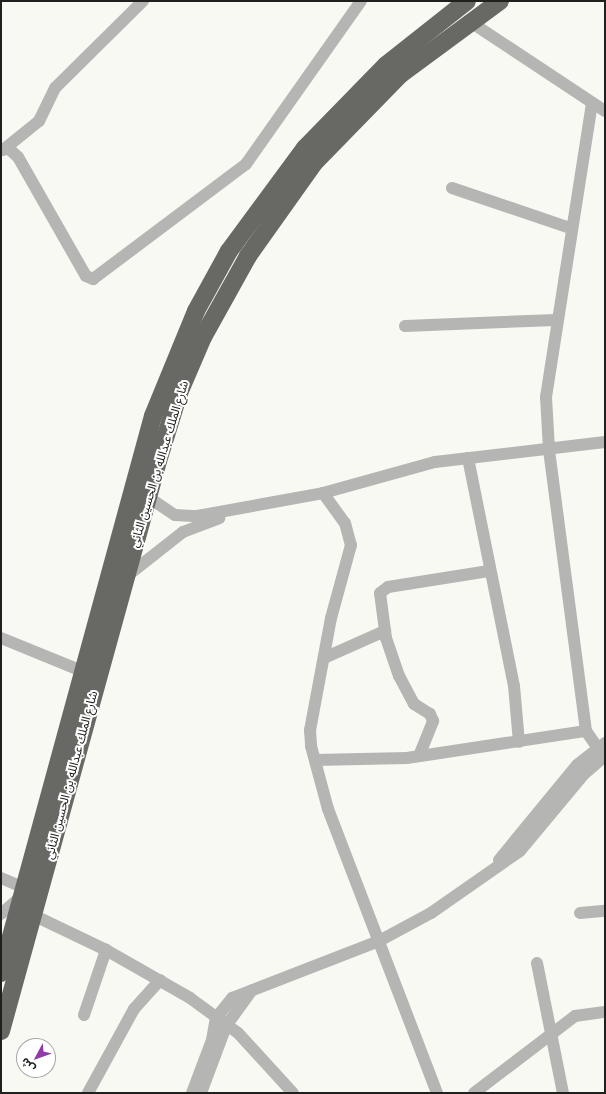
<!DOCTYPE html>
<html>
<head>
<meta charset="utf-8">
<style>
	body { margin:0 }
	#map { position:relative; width:606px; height:1094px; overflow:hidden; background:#f9f9f4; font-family:"Noto Sans","Noto Sans Arabic",sans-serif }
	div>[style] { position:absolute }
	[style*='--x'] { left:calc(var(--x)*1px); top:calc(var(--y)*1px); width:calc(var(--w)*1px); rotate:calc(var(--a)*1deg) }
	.minor>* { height:12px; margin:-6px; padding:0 6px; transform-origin:6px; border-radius:6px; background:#b5b5b3 }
	.highway>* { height:18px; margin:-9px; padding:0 9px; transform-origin:9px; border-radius:9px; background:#686964 }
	span { translate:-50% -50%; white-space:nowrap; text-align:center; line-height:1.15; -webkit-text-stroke:4px #fff; paint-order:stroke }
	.street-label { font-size:12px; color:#20201f }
	.frame { position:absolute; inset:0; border:2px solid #20201f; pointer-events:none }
	.north { position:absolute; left:16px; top:1038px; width:40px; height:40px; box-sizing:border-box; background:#fff; border:1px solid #a6a6a5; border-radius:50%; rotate:229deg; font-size:11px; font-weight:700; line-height:16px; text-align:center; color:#20201f }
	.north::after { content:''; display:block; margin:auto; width:14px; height:18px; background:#8f3aa7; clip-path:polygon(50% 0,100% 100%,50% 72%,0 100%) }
</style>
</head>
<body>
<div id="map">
	<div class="minor">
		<i style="--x:469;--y:21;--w:163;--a:33.5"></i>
		<i style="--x:8;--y:148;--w:13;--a:42"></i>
		<i style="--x:18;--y:157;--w:137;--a:60.3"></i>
		<i style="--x:86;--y:276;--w:8;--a:23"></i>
		<i style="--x:93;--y:279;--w:191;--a:-36.9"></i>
		<i style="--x:246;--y:164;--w:199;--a:-54.8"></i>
		<i style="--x:3;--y:150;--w:46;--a:-38.9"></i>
		<i style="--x:39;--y:121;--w:37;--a:-64"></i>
		<i style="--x:55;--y:88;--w:124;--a:-44.7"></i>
		<i style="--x:452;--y:188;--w:125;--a:18.7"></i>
		<i style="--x:405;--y:326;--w:151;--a:-2.3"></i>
		<i style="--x:468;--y:458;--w:233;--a:78.6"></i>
		<i style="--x:514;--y:686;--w:56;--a:84.9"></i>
		<i style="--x:323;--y:493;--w:37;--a:54"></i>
		<i style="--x:345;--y:523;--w:23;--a:75"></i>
		<i style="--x:351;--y:545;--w:76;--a:105.3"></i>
		<i style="--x:331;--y:618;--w:114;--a:100.6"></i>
		<i style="--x:310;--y:730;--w:16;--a:86"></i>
		<i style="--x:311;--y:746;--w:65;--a:74.9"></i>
		<i style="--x:328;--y:809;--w:304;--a:69"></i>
		<i style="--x:148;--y:497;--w:32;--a:34"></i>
		<i style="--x:175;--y:515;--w:22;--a:3"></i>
		<i style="--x:197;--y:516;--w:128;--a:-10.3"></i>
		<i style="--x:323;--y:493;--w:116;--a:-15.5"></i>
		<i style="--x:435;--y:462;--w:171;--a:-6.7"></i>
		<i style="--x:127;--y:576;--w:71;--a:-38.2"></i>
		<i style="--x:183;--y:532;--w:39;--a:-21"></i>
		<i style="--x:1;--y:638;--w:95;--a:22.2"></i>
		<i style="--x:324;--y:658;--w:67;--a:-23.9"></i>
		<i style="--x:586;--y:731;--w:284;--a:-97.5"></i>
		<i style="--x:549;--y:449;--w:52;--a:-93.3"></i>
		<i style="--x:546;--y:397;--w:298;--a:-81.1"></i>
		<i style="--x:419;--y:756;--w:38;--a:-68"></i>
		<i style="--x:433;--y:721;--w:8;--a:-113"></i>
		<i style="--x:430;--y:714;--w:19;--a:-148"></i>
		<i style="--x:414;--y:704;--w:32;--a:-118"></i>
		<i style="--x:399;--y:676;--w:40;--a:-108.9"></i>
		<i style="--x:386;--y:638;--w:45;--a:-97.6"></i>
		<i style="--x:380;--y:593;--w:10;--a:-37"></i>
		<i style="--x:388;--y:587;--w:102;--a:-9"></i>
		<i style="--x:315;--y:760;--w:92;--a:-1.2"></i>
		<i style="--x:407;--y:758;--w:181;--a:-8.6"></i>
		<i style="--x:586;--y:731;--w:21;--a:55"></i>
		<i style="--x:499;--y:860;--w:123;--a:-50.6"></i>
		<i style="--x:577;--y:765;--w:36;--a:-38"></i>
		<i style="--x:1;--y:878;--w:26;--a:23"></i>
		<i style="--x:580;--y:913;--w:25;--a:-5"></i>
		<i style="--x:1;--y:914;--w:28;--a:-41"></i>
		<i style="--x:33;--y:915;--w:81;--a:25.6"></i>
		<i style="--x:106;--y:950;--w:97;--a:29.7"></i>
		<i style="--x:190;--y:998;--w:59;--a:36.1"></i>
		<i style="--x:238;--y:1033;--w:81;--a:47.5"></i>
		<i style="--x:537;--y:963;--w:133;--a:78.7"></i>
		<i style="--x:84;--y:1015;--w:69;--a:-71.3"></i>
		<i style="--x:88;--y:1093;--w:96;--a:-61.3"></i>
		<i style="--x:134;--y:1009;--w:39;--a:-48"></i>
		<i style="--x:192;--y:1093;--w:57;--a:-69.3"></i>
		<i style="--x:212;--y:1040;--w:22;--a:-80"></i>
		<i style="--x:216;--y:1018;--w:26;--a:-51"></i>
		<i style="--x:232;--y:998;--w:158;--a:-21.2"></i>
		<i style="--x:379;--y:941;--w:59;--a:-28.3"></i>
		<i style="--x:431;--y:913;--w:108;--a:-34.9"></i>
		<i style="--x:520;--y:851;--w:99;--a:-50.3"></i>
		<i style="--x:583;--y:775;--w:29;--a:-41"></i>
		<i style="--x:201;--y:1093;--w:72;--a:-69.5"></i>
		<i style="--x:226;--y:1026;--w:44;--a:-54.2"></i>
		<i style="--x:474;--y:1093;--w:127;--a:-37.3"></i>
		<i style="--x:575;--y:1016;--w:30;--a:-8"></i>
	</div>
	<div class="highway">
		<i style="--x:1;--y:973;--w:577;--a:-74.74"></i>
		<i style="--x:153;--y:416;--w:113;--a:-67.7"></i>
		<i style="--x:196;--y:311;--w:68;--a:-61.2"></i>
		<i style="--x:229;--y:251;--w:128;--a:-53.6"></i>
		<i style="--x:305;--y:148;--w:116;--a:-45.7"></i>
		<i style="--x:386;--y:65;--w:103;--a:-38.3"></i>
		<i style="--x:1;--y:1031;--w:591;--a:-74.6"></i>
		<i style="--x:158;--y:461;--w:71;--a:-72.8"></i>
		<i style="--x:179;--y:393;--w:61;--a:-66.8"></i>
		<i style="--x:203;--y:337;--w:93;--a:-60.9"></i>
		<i style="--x:248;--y:256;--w:114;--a:-54.6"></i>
		<i style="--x:314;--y:163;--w:124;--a:-45.7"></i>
		<i style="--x:401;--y:74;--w:123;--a:-36.4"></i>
	</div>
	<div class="street-label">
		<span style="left:159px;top:464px;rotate:-73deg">شارع الملك عبدالله بن الحسين الثاني</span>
		<span style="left:71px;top:775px;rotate:-75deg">شارع الملك عبدالله بن الحسين الثاني</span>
	</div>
	<div class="frame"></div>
	<div class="north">ش</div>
</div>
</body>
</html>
